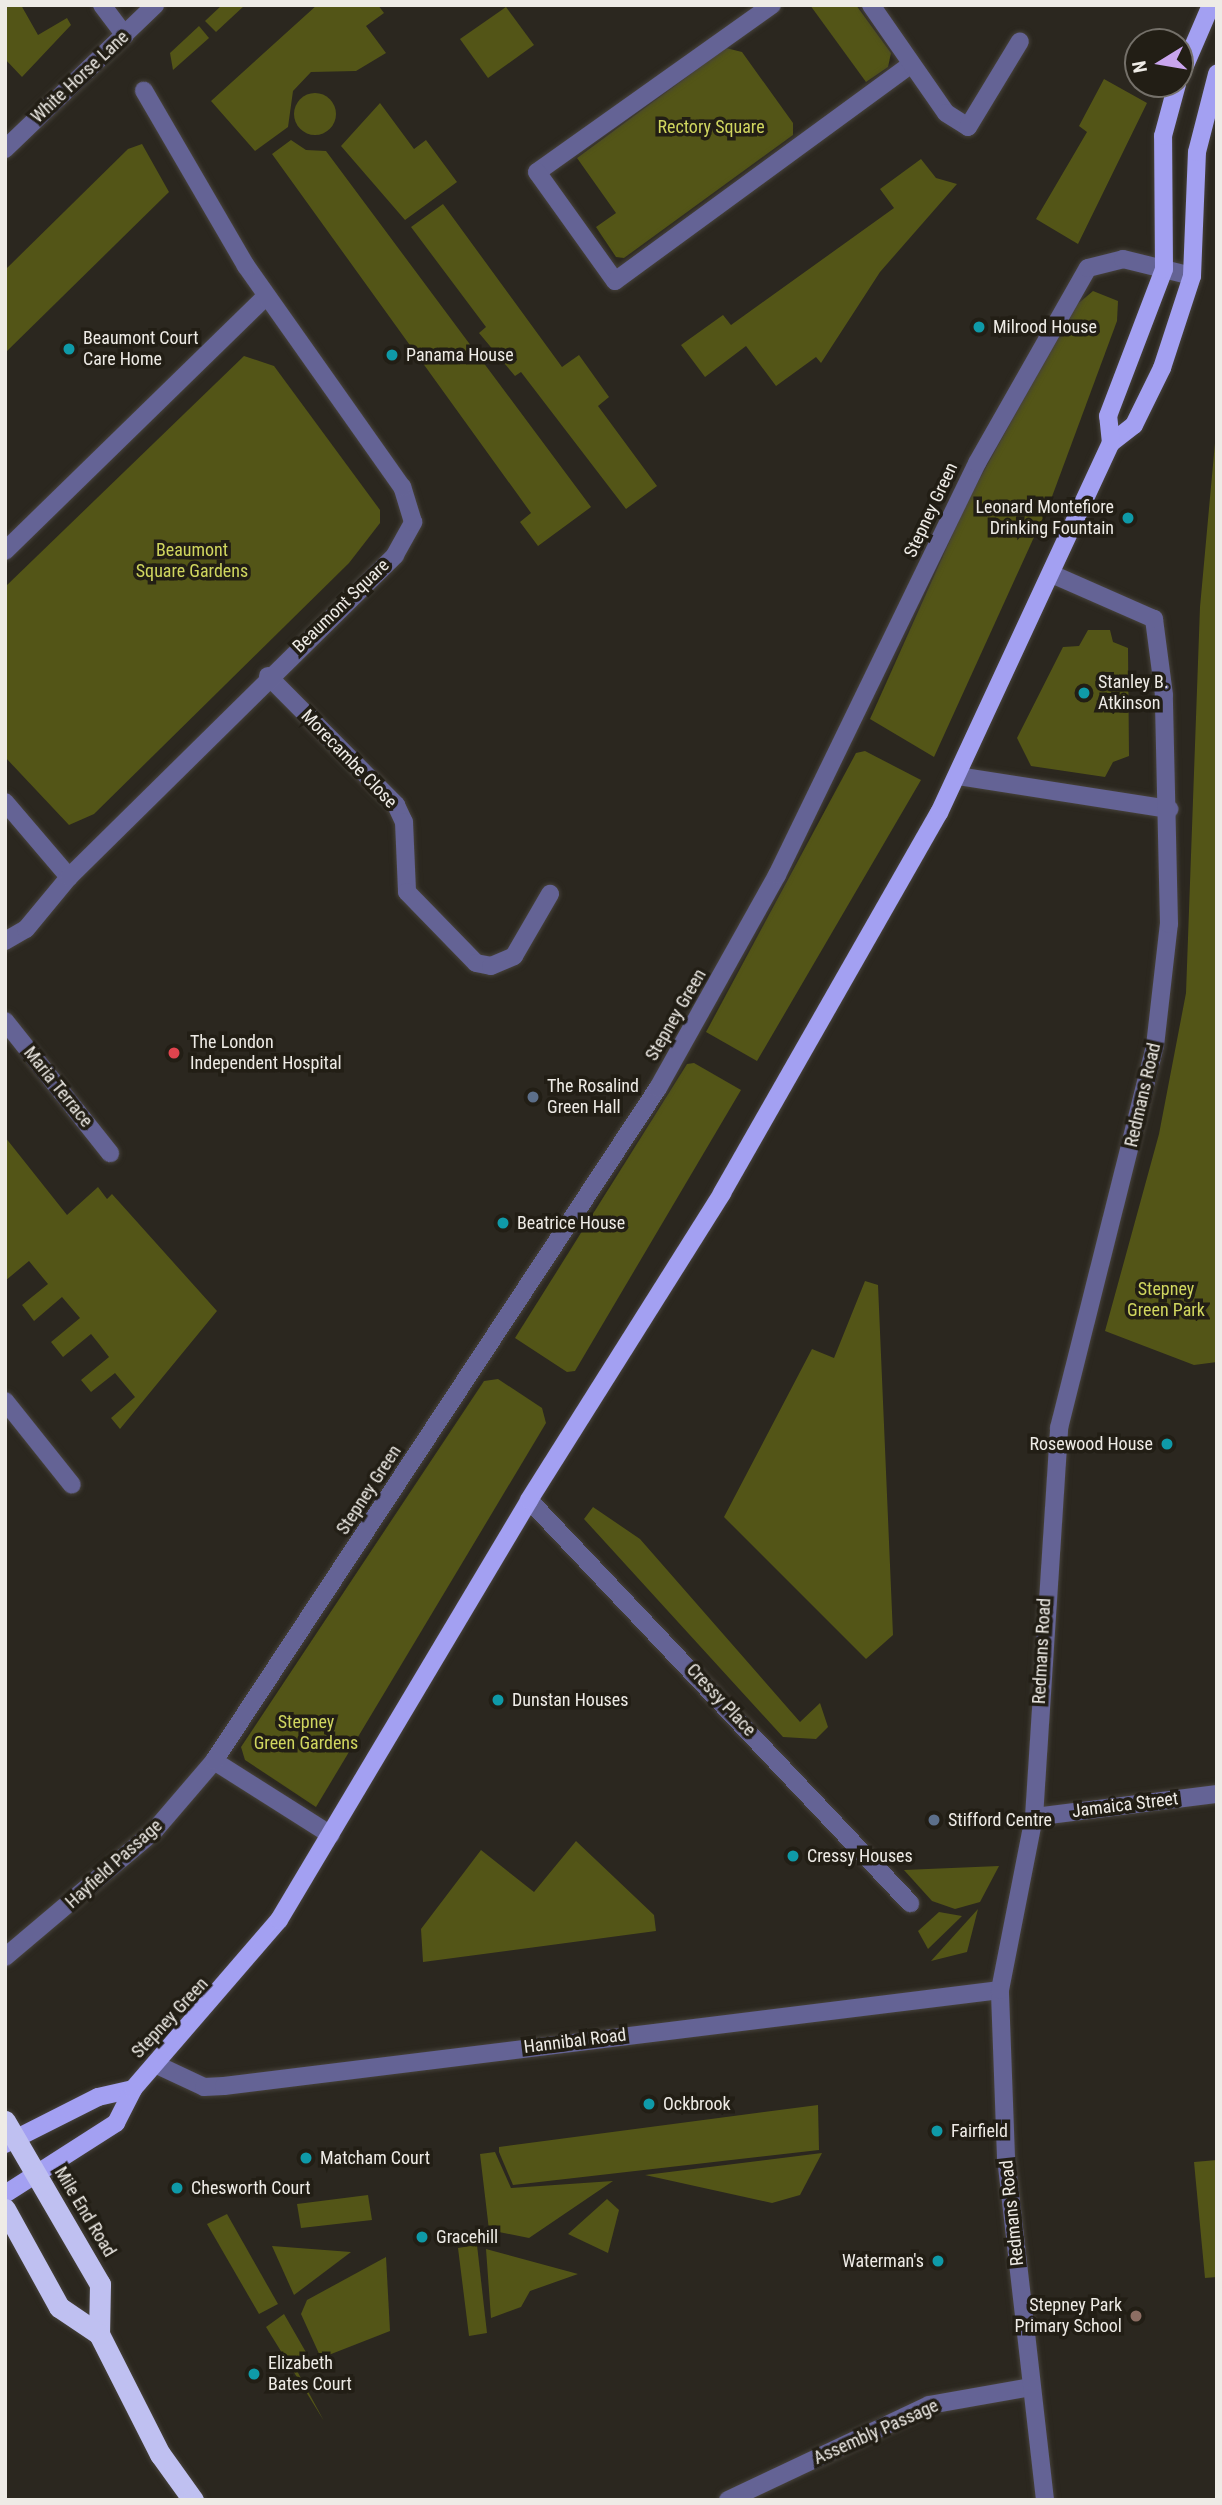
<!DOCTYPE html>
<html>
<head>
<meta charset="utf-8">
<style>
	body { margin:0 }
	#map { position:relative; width:1222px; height:2505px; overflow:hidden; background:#2b271f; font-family:"Roboto Condensed",sans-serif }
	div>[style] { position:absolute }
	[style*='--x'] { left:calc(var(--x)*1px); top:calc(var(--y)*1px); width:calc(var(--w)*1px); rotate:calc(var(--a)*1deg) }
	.green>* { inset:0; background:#535517 }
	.round { border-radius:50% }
	.roads { filter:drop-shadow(0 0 2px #46423b) drop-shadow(0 0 2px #46423b) }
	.minor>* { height:18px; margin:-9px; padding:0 9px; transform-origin:9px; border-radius:9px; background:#646395 }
	.major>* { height:18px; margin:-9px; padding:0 9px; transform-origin:9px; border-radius:9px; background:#a3a0f2 }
	.highway>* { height:21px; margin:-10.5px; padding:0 10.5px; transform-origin:10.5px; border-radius:10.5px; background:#bfc0f1 }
	.dots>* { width:19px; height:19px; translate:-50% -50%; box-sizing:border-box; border:4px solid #221e15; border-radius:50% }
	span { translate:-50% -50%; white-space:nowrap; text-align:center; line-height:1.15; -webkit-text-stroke:7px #221e15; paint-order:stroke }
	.street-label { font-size:18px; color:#eeebe6 }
	.park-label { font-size:18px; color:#d0d65f }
	.poi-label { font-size:18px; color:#eeebe6 }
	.left { translate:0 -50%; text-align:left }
	.right { translate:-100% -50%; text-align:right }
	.frame { position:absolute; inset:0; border:7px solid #eeebe6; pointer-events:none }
	.north { position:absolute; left:1124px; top:28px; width:70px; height:70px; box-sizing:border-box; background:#221e15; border:2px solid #747069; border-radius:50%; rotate:259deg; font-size:19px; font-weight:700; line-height:28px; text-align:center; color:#eeebe6 }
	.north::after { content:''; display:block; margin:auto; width:24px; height:32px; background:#c9a5ee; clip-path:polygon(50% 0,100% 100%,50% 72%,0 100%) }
</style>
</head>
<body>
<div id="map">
	<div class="green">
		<i style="clip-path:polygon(5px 5px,21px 5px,38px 35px,67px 18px,71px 25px,22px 77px,5px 59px)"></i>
		<i style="clip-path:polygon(222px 5px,245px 5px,216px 32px,205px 21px)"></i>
		<i style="clip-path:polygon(317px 5px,378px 5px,384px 13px,366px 26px,386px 53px,356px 71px,311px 72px,293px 91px,288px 127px,255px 151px,211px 101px)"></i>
		<i style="clip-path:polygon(810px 5px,856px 5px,891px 53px,888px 67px,866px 82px)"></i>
		<i style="clip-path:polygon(506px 7px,534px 45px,488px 78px,460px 39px)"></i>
		<i style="clip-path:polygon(199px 26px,209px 38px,173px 70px,170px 53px)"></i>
		<i style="clip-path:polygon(726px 48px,742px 52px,793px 123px,793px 135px,624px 258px,616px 257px,596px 227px,616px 213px,577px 158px)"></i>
		<i style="clip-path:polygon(1104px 79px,1147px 103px,1078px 244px,1036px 219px,1087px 132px,1079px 126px)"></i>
		<i class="round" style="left:294px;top:93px;width:42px;height:42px"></i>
		<i style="clip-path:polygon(380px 103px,414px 149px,426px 140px,457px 182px,405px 220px,341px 146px)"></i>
		<i style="clip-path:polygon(291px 140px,306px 150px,326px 151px,591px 507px,538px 546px,520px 522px,531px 513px,272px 154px)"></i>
		<i style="clip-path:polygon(142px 144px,169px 192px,5px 353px,5px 270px,128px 149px)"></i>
		<i style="clip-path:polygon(921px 159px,936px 178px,957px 184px,880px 272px,821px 363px,816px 357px,776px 386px,746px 346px,705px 377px,681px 345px,723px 315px,731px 325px,894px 208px,880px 189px)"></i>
		<i style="clip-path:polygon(443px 204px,562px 367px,579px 355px,609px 397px,598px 406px,657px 486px,626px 509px,521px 372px,515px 376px,479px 333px,486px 327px,411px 227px)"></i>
		<i style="clip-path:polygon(1093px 291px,1118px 301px,1117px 321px,1050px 502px,934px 757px,870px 719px,968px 500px,1074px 307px)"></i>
		<i style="clip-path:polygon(244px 356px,274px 366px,380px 510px,380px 523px,349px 563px,94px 814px,69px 825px,5px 757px,5px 587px)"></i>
		<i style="clip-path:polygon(1217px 421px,1217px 1362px,1194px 1365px,1105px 1331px,1159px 1134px,1186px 993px,1200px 607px)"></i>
		<i style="clip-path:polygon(1088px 630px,1110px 630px,1113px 642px,1128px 648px,1129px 756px,1113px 762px,1105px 777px,1031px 766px,1017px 738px,1063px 647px,1079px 646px)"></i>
		<i style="clip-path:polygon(865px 751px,921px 780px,757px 1061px,706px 1032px,856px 753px)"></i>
		<i style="clip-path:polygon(694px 1063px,741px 1090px,575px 1371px,567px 1372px,515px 1338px,687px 1064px)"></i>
		<i style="clip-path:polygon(5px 1137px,67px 1215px,98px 1187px,107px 1199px,112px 1194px,217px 1311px,120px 1429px,111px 1418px,135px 1397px,115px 1373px,91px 1392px,81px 1380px,109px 1357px,99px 1344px,91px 1334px,63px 1357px,51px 1342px,80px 1318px,62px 1297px,34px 1321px,22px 1305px,48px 1284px,29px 1261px,5px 1281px)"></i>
		<i style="clip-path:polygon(865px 1281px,878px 1285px,893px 1635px,866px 1659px,724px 1517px,812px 1349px,834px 1358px)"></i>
		<i style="clip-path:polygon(498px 1379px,542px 1408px,546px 1423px,316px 1807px,245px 1760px,241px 1747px,484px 1381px)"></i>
		<i style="clip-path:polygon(593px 1507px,640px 1539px,800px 1722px,820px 1703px,828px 1727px,816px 1739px,783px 1737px,584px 1519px)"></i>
		<i style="clip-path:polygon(576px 1841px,654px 1915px,656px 1931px,423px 1962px,421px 1929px,481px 1850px,534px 1892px)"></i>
		<i style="clip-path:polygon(999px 1866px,980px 1902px,955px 1909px,932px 1901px,904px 1870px)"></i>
		<i style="clip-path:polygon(978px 1909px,967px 1952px,931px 1961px)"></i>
		<i style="clip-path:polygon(939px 1912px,962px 1916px,928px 1949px,918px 1931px)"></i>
		<i style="clip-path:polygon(818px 2105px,819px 2150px,513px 2185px,499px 2152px,499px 2147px)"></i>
		<i style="clip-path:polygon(495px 2152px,511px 2188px,613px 2181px,529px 2238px,489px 2230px,480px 2154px)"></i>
		<i style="clip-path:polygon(822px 2153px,800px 2195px,772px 2203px,645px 2175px)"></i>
		<i style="clip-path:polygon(1217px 2160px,1217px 2277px,1205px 2278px,1194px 2162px)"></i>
		<i style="clip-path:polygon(368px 2195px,372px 2220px,301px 2228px,297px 2204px)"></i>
		<i style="clip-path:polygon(607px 2199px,619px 2210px,608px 2253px,568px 2234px)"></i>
		<i style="clip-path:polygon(227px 2214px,278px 2304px,259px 2314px,207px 2224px)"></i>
		<i style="clip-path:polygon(477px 2245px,487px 2333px,469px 2336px,458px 2248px)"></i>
		<i style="clip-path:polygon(272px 2246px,351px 2252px,294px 2295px)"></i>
		<i style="clip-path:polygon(486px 2249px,578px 2274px,530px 2291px,521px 2307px,491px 2318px)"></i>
		<i style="clip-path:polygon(386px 2257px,390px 2331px,321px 2358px,301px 2314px,307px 2300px)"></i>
		<i style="clip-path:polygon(284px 2314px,311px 2361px,296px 2369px,324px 2421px,266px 2327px)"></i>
	</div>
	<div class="roads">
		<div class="minor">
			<i style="--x:102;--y:5;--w:38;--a:53"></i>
			<i style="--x:772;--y:5;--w:288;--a:144.6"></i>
			<i style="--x:537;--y:172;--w:134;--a:54.4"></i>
			<i style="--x:615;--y:281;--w:367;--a:-36.2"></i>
			<i style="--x:871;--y:5;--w:131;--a:55.2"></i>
			<i style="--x:946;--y:113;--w:26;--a:32"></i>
			<i style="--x:968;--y:127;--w:100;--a:-58.8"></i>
			<i style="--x:5;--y:149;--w:208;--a:-43.8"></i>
			<i style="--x:5;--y:551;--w:365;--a:-44.3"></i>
			<i style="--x:268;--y:676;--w:182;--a:45.2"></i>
			<i style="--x:396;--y:805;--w:19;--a:65"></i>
			<i style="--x:404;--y:822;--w:70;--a:87.5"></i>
			<i style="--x:407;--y:892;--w:99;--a:45.8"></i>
			<i style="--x:476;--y:963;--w:15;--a:11"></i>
			<i style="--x:491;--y:966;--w:25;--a:-23"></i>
			<i style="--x:514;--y:956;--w:72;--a:-59.9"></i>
			<i style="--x:958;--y:776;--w:214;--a:8.9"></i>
			<i style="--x:5;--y:802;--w:99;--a:49.5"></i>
			<i style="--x:5;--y:941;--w:24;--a:-30"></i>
			<i style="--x:26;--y:929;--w:67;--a:-50.4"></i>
			<i style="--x:69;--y:877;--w:458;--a:-44.6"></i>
			<i style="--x:395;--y:555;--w:38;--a:-61"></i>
			<i style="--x:413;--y:522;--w:37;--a:-107"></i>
			<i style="--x:402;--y:487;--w:271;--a:-125.2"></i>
			<i style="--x:246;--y:266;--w:203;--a:-120.2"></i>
			<i style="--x:5;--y:1021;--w:169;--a:51.5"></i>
			<i style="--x:5;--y:1401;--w:107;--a:51.4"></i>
			<i style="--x:529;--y:1500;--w:555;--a:46.61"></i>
			<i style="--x:214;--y:1761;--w:138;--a:32.3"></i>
			<i style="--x:1034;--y:1817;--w:184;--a:-7.2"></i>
			<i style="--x:5;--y:1957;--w:195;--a:-40.2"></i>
			<i style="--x:154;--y:1831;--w:92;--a:-49.4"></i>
			<i style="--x:214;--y:1761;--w:806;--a:-56.59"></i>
			<i style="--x:658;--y:1088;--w:244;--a:-60.8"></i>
			<i style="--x:777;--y:875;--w:458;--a:-64.1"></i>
			<i style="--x:977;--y:463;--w:224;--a:-60.4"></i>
			<i style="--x:1088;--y:268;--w:36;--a:-14"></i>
			<i style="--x:1123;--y:259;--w:71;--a:13.8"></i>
			<i style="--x:155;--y:2064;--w:54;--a:25.1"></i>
			<i style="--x:204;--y:2087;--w:20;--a:-3"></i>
			<i style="--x:224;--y:2086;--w:782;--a:-7.05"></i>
			<i style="--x:728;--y:2500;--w:222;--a:-25.3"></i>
			<i style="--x:929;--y:2405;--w:104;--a:-10"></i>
			<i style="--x:1045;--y:2500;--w:345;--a:-96.5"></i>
			<i style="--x:1006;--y:2157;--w:167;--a:-92.1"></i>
			<i style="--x:1000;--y:1990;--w:176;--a:-78.9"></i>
			<i style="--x:1034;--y:1817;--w:390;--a:-86.3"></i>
			<i style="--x:1059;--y:1428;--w:394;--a:-75.9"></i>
			<i style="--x:1155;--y:1046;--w:123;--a:-83.5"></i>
			<i style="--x:1169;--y:924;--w:229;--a:-91.3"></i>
			<i style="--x:1164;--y:695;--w:77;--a:-97.5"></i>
			<i style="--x:1154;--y:619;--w:109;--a:-156.3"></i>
		</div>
		<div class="major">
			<i style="--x:1180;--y:77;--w:78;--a:-66.7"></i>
			<i style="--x:1111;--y:443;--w:29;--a:-38"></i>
			<i style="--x:1134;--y:425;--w:64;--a:-63.8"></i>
			<i style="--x:1162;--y:368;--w:97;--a:-71.9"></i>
			<i style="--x:1192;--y:276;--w:124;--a:-87.7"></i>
			<i style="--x:1197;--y:152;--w:81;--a:-75.6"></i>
			<i style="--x:5;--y:2144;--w:104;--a:-26.8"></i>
			<i style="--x:98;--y:2097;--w:36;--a:-13"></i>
			<i style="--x:5;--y:2194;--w:132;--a:-32.6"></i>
			<i style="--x:116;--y:2123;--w:38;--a:-63"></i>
			<i style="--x:133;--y:2089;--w:223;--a:-49.2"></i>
			<i style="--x:279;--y:1920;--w:489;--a:-59.2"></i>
			<i style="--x:529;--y:1500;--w:363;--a:-57.8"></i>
			<i style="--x:722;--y:1193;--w:438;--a:-60.3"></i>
			<i style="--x:939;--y:813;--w:408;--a:-65.1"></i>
			<i style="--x:1111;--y:443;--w:27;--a:-96"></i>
			<i style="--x:1108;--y:416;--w:157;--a:-69.1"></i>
			<i style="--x:1164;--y:269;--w:133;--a:-90.4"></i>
			<i style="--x:1163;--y:136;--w:54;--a:-74.9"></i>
		</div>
		<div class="highway">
			<i style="--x:5;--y:2121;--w:189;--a:59.8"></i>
			<i style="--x:100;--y:2284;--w:50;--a:91.1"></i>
			<i style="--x:99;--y:2334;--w:135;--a:63.1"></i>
			<i style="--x:160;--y:2454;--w:57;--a:54.3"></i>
			<i style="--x:5;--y:2209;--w:112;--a:61.1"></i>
			<i style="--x:59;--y:2307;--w:48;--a:34"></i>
		</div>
	</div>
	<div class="dots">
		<i style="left:979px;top:327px;background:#0f9aa8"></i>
		<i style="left:69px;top:349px;background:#0f9aa8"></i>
		<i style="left:392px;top:355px;background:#0f9aa8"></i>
		<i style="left:1128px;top:518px;background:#0f9aa8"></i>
		<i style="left:1084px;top:693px;background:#0f9aa8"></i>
		<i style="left:174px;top:1053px;background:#e0444e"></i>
		<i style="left:533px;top:1097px;background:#5c6f8a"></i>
		<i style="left:503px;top:1223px;background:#0f9aa8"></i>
		<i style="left:1167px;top:1444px;background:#0f9aa8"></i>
		<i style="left:498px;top:1700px;background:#0f9aa8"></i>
		<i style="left:934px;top:1820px;background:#5c6f8a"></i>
		<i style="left:793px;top:1856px;background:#0f9aa8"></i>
		<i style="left:649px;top:2104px;background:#0f9aa8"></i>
		<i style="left:937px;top:2131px;background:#0f9aa8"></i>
		<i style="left:306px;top:2158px;background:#0f9aa8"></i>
		<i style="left:177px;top:2188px;background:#0f9aa8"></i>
		<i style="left:422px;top:2237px;background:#0f9aa8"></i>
		<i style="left:938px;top:2261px;background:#0f9aa8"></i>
		<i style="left:1136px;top:2316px;background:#8d6e63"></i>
		<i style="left:254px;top:2374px;background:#0f9aa8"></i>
	</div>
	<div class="street-label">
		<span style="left:80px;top:77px;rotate:-43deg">White Horse Lane</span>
		<span style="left:931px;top:510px;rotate:-65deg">Stepney Green</span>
		<span style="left:341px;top:606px;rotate:-44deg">Beaumont Square</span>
		<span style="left:349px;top:759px;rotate:46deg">Morecambe Close</span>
		<span style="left:676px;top:1015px;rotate:-60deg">Stepney Green</span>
		<span style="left:58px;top:1087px;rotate:51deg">Maria Terrace</span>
		<span style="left:1143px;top:1095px;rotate:-77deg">Redmans Road</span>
		<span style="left:369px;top:1490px;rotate:-57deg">Stepney Green</span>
		<span style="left:1042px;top:1651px;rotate:-87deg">Redmans Road</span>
		<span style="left:721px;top:1700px;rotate:47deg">Cressy Place</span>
		<span style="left:1125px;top:1805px;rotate:-7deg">Jamaica Street</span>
		<span style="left:114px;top:1864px;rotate:-42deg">Hayfield Passage</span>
		<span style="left:170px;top:2018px;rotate:-47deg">Stepney Green</span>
		<span style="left:575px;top:2041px;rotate:-7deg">Hannibal Road</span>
		<span style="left:85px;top:2212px;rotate:59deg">Mile End Road</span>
		<span style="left:1012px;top:2213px;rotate:-96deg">Redmans Road</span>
		<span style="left:876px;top:2432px;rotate:-24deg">Assembly Passage</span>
	</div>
	<div class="park-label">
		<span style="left:711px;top:127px">Rectory Square</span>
		<span style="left:192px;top:561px">Beaumont<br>Square Gardens</span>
		<span style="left:1166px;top:1300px">Stepney<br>Green Park</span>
		<span style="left:306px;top:1733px">Stepney<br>Green Gardens</span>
	</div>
	<div class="poi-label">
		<span class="left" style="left:993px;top:327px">Milrood House</span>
		<span class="left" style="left:83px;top:349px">Beaumont Court<br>Care Home</span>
		<span class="left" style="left:406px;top:355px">Panama House</span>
		<span class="right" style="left:1114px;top:518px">Leonard Montefiore<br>Drinking Fountain</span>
		<span class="left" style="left:1098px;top:693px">Stanley B.<br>Atkinson</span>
		<span class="left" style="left:190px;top:1053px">The London<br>Independent Hospital</span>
		<span class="left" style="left:547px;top:1097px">The Rosalind<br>Green Hall</span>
		<span class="left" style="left:517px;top:1223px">Beatrice House</span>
		<span class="right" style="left:1153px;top:1444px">Rosewood House</span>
		<span class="left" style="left:512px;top:1700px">Dunstan Houses</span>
		<span class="left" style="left:948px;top:1820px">Stifford Centre</span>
		<span class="left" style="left:807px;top:1856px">Cressy Houses</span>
		<span class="left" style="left:663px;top:2104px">Ockbrook</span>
		<span class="left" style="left:951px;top:2131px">Fairfield</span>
		<span class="left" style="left:320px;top:2158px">Matcham Court</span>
		<span class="left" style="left:191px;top:2188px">Chesworth Court</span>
		<span class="left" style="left:436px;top:2237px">Gracehill</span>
		<span class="right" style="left:924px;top:2261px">Waterman's</span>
		<span class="right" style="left:1122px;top:2316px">Stepney Park<br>Primary School</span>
		<span class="left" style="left:268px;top:2374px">Elizabeth<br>Bates Court</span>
	</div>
	<div class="frame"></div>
	<div class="north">N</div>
</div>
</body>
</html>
